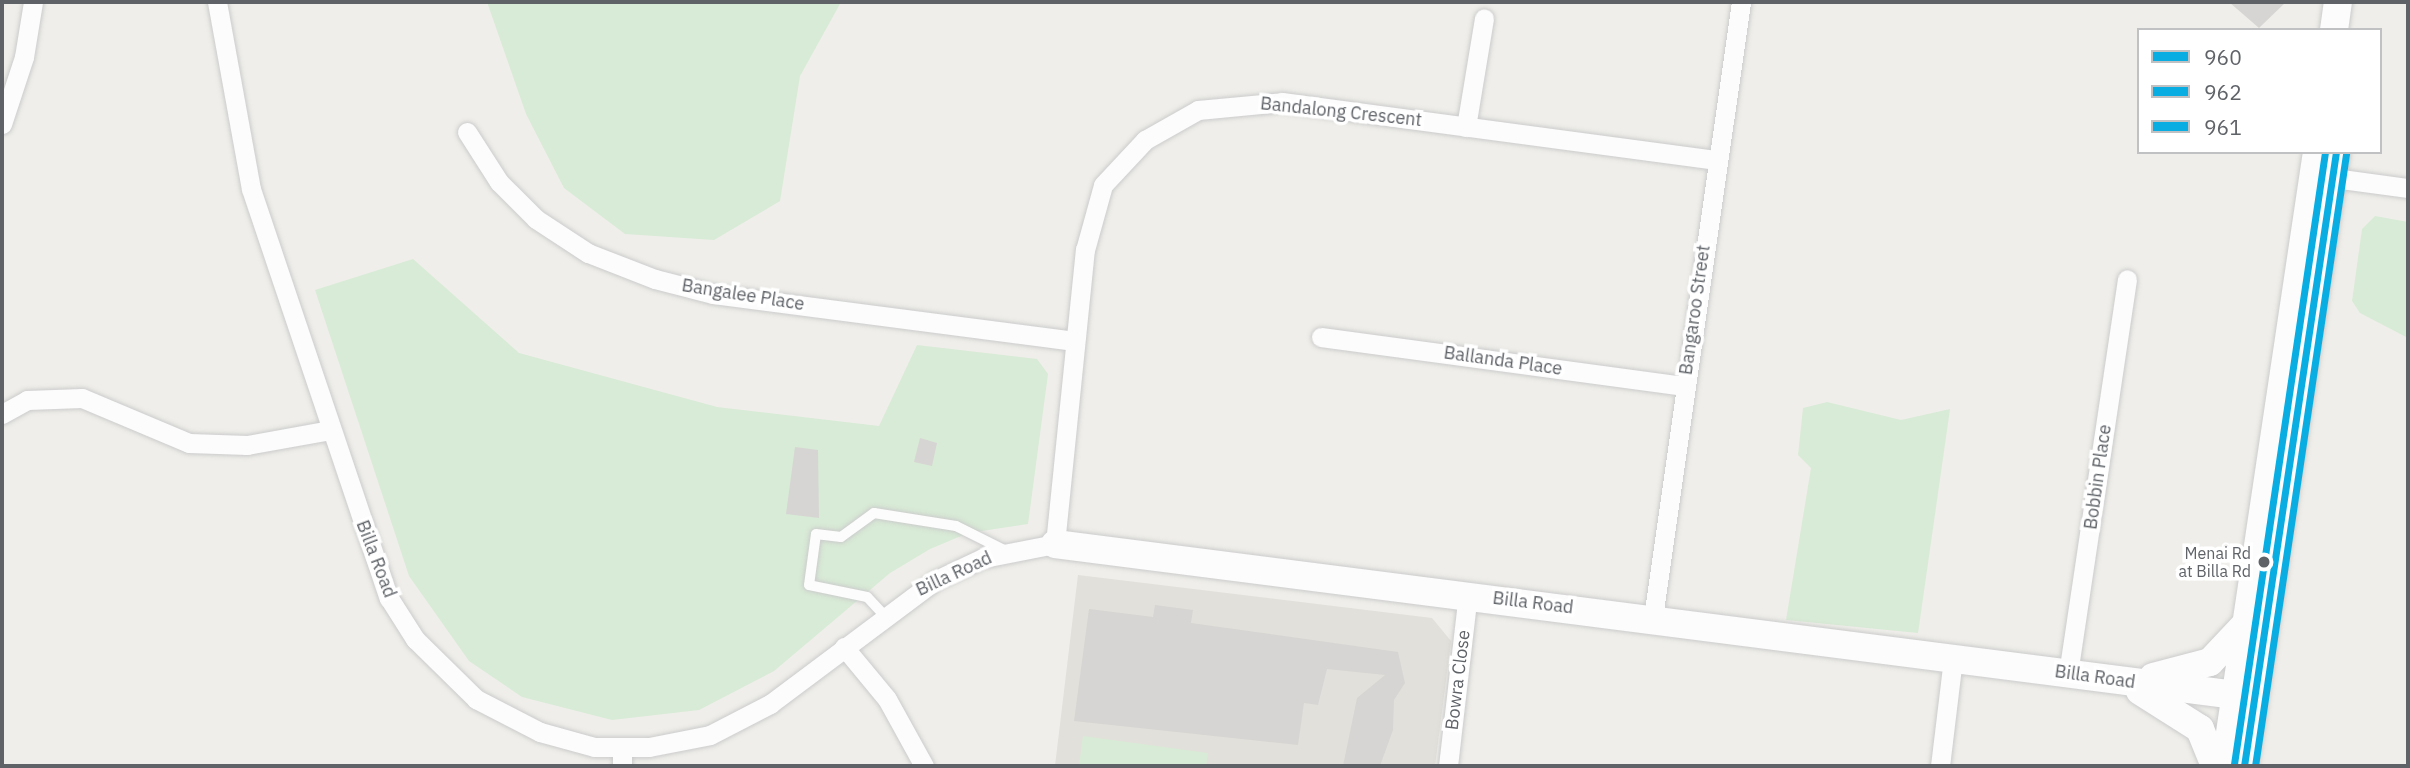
<!DOCTYPE html>
<html>
<head>
<meta charset="utf-8">
<style>
	body { margin:0 }
	#map { position:relative; width:2410px; height:768px; overflow:hidden; background:#efeeea; font-family:"IBM Plex Sans",sans-serif }
	div>[style] { position:absolute }
	[style*='--x'] { left:calc(var(--x)*1px); top:calc(var(--y)*1px); width:calc(var(--w)*1px); rotate:calc(var(--a)*1deg) }
	.education>* { inset:0; background:#e2e0da }
	.green>* { inset:0; background:#d8ebd6 }
	.building>* { inset:0; background:#d6d5d3 }
	.roads { filter:drop-shadow(0 0 2px #cbcccc) drop-shadow(0 0 2px #cbcccc) }
	.lane>* { height:10px; margin:-5px; padding:0 5px; transform-origin:5px; border-radius:5px; background:#fdfcfc }
	.street>* { height:19px; margin:-9.5px; padding:0 9.5px; transform-origin:9.5px; border-radius:9.5px; background:#fdfcfc }
	.secondary>* { height:28px; margin:-14px; padding:0 14px; transform-origin:14px; border-radius:14px; background:#fdfcfc }
	.bus-1>* { height:7px; margin:-3.5px; padding:0 3.5px; transform-origin:3.5px; border-radius:3.5px; background:#0aade2 }
	.bus-2>* { height:7px; margin:-3.5px; padding:0 3.5px; transform-origin:3.5px; border-radius:3.5px; background:#0aade2 }
	.bus-3>* { height:7px; margin:-3.5px; padding:0 3.5px; transform-origin:3.5px; border-radius:3.5px; background:#0aade2 }
	.dots>* { width:19px; height:19px; translate:-50% -50%; box-sizing:border-box; border:4px solid #fff; border-radius:50% }
	span { translate:-50% -50%; white-space:nowrap; text-align:center; line-height:1.15; -webkit-text-stroke:7px #fff; paint-order:stroke }
	.bus-label { font-size:16px; color:#5f6368 }
	.right { translate:-100% -50%; text-align:right }
	.street-label { font-size:18px; color:#5f6368 }
	.frame { position:absolute; inset:0; border:4px solid #5f6368; pointer-events:none }
	.legend { position:absolute; left:2137px; top:28px; width:245px; height:126px; box-sizing:border-box; background:#fff; border:2px solid #bfc1c3; margin:0; padding:9px 12px; list-style:none; font-size:21px; color:#5f6368 }
	.legend li { display:flex; align-items:center; gap:14px; height:35px }
	.legend b { width:35px; border:2px solid #bfc1c3 }
</style>
</head>
<body>
<div id="map">
	<div class="education">
		<i style="clip-path:polygon(1078px 575px,1432px 618px,1451px 641px,1435px 766px,1055px 766px)"></i>
	</div>
	<div class="green">
		<i style="clip-path:polygon(487px 2px,841px 2px,800px 76px,780px 201px,714px 240px,625px 234px,564px 188px,526px 114px)"></i>
		<i style="clip-path:polygon(2375px 216px,2408px 222px,2408px 338px,2360px 313px,2352px 301px,2362px 229px)"></i>
		<i style="clip-path:polygon(413px 259px,519px 353px,717px 407px,879px 426px,917px 345px,1037px 359px,1048px 374px,1028px 524px,968px 533px,930px 549px,890px 573px,774px 671px,699px 710px,612px 720px,522px 697px,469px 661px,409px 576px,315px 290px)"></i>
		<i style="clip-path:polygon(1827px 402px,1901px 420px,1950px 409px,1918px 633px,1786px 620px,1811px 468px,1798px 455px,1803px 408px)"></i>
		<i style="clip-path:polygon(1083px 736px,1208px 753px,1206px 766px,1079px 766px)"></i>
	</div>
	<div class="building">
		<i style="clip-path:polygon(2229px 2px,2286px 2px,2259px 28px)"></i>
		<i style="clip-path:polygon(920px 438px,937px 443px,932px 466px,914px 462px)"></i>
		<i style="clip-path:polygon(795px 447px,818px 450px,819px 518px,786px 514px)"></i>
		<i style="clip-path:polygon(1155px 605px,1193px 610px,1191px 623px,1398px 652px,1405px 683px,1394px 700px,1393px 730px,1380px 766px,1343px 766px,1357px 698px,1385px 675px,1327px 669px,1318px 705px,1304px 703px,1298px 745px,1074px 721px,1089px 609px,1153px 617px)"></i>
	</div>
	<div class="roads">
		<div class="lane">
			<i style="--x:883;--y:614;--w:23;--a:-133"></i>
			<i style="--x:867;--y:597;--w:59;--a:-168.3"></i>
			<i style="--x:809;--y:585;--w:51;--a:-82.2"></i>
			<i style="--x:816;--y:534;--w:25;--a:7"></i>
			<i style="--x:841;--y:537;--w:41;--a:-36"></i>
			<i style="--x:874;--y:513;--w:83;--a:9"></i>
			<i style="--x:956;--y:526;--w:56;--a:26.6"></i>
		</div>
		<div class="street">
			<i style="--x:217;--y:2;--w:190;--a:79.7"></i>
			<i style="--x:251;--y:189;--w:432;--a:71.4"></i>
			<i style="--x:389;--y:598;--w:49;--a:57.6"></i>
			<i style="--x:415;--y:639;--w:86;--a:44.5"></i>
			<i style="--x:476;--y:699;--w:72;--a:27.3"></i>
			<i style="--x:540;--y:732;--w:56;--a:15.5"></i>
			<i style="--x:594;--y:747;--w:55;--a:0"></i>
			<i style="--x:649;--y:747;--w:62;--a:-11.1"></i>
			<i style="--x:710;--y:735;--w:68;--a:-27.3"></i>
			<i style="--x:770;--y:704;--w:207;--a:-36.8"></i>
			<i style="--x:936;--y:580;--w:52;--a:-25.1"></i>
			<i style="--x:983;--y:558;--w:73;--a:-11"></i>
			<i style="--x:1055;--y:544;--w:296;--a:-84.2"></i>
			<i style="--x:1085;--y:250;--w:67;--a:-74.5"></i>
			<i style="--x:1103;--y:185;--w:62;--a:-47"></i>
			<i style="--x:1145;--y:140;--w:61;--a:-29.5"></i>
			<i style="--x:1198;--y:110;--w:84;--a:-5.4"></i>
			<i style="--x:1282;--y:102;--w:437;--a:7.6"></i>
			<i style="--x:2;--y:124;--w:71;--a:-71.8"></i>
			<i style="--x:24;--y:57;--w:56;--a:-80.7"></i>
			<i style="--x:1466;--y:127;--w:110;--a:-80.6"></i>
			<i style="--x:467;--y:132;--w:59;--a:57.4"></i>
			<i style="--x:499;--y:182;--w:52;--a:45"></i>
			<i style="--x:536;--y:219;--w:62;--a:33.2"></i>
			<i style="--x:588;--y:253;--w:72;--a:21.2"></i>
			<i style="--x:655;--y:279;--w:60;--a:14.5"></i>
			<i style="--x:713;--y:294;--w:365;--a:7.4"></i>
			<i style="--x:2334;--y:178;--w:75;--a:7.7"></i>
			<i style="--x:1321;--y:337;--w:367;--a:7.7"></i>
			<i style="--x:2;--y:414;--w:29;--a:-29"></i>
			<i style="--x:27;--y:400;--w:55;--a:-2.1"></i>
			<i style="--x:82;--y:398;--w:116;--a:22.8"></i>
			<i style="--x:189;--y:443;--w:58;--a:2"></i>
			<i style="--x:247;--y:445;--w:84;--a:-10.2"></i>
			<i style="--x:1653;--y:618;--w:622;--a:-81.87"></i>
			<i style="--x:844;--y:647;--w:67;--a:50.4"></i>
			<i style="--x:887;--y:699;--w:77;--a:61.1"></i>
			<i style="--x:2068;--y:674;--w:399;--a:-81.5"></i>
			<i style="--x:622;--y:766;--w:19;--a:-90"></i>
			<i style="--x:1448;--y:766;--w:173;--a:-83.4"></i>
			<i style="--x:1940;--y:766;--w:109;--a:-83.1"></i>
		</div>
		<div class="secondary">
			<i style="--x:2334;--y:30;--w:28;--a:-82"></i>
			<i style="--x:1055;--y:544;--w:1190;--a:7.29"></i>
			<i style="--x:2153;--y:677;--w:59;--a:-14.7"></i>
			<i style="--x:2210;--y:662;--w:50;--a:-46.6"></i>
			<i style="--x:2140;--y:691;--w:71;--a:32.3"></i>
			<i style="--x:2200;--y:729;--w:40;--a:68"></i>
			<i style="--x:2225;--y:766;--w:621;--a:-81.48"></i>
			<i style="--x:2244;--y:766;--w:621;--a:-81.48"></i>
		</div>
	</div>
	<div class="bus-1">
		<i style="--x:2244;--y:766;--w:621;--a:-81.48"></i>
	</div>
	<div class="bus-2">
		<i style="--x:2255;--y:766;--w:619;--a:-81.54"></i>
	</div>
	<div class="bus-3">
		<i style="--x:2234;--y:764;--w:619;--a:-81.54"></i>
	</div>
	<div class="dots">
		<i style="left:2264px;top:562px;background:#5f6368"></i>
	</div>
	<div class="bus-label">
		<span class="right" style="left:2251px;top:562px">Menai Rd<br>at Billa Rd</span>
	</div>
	<div class="street-label">
		<span style="left:1341px;top:112px;rotate:6deg">Bandalong Crescent</span>
		<span style="left:743px;top:295px;rotate:9deg">Bangalee Place</span>
		<span style="left:1695px;top:310px;rotate:-82deg">Bangaroo Street</span>
		<span style="left:1503px;top:361px;rotate:8deg">Ballanda Place</span>
		<span style="left:2098px;top:477px;rotate:-82deg">Bobbin Place</span>
		<span style="left:376px;top:559px;rotate:69deg">Billa Road</span>
		<span style="left:954px;top:574px;rotate:-25deg">Billa Road</span>
		<span style="left:1533px;top:603px;rotate:7deg">Billa Road</span>
		<span style="left:2095px;top:677px;rotate:8deg">Billa Road</span>
		<span style="left:1458px;top:680px;rotate:-83deg">Bowra Close</span>
	</div>
	<div class="frame"></div>
	<ul class="legend">
	<li><b style="height:9px;background:#0aade2"></b>960</li>
	<li><b style="height:9px;background:#0aade2"></b>962</li>
	<li><b style="height:9px;background:#0aade2"></b>961</li>
	</ul>
</div>
</body>
</html>
